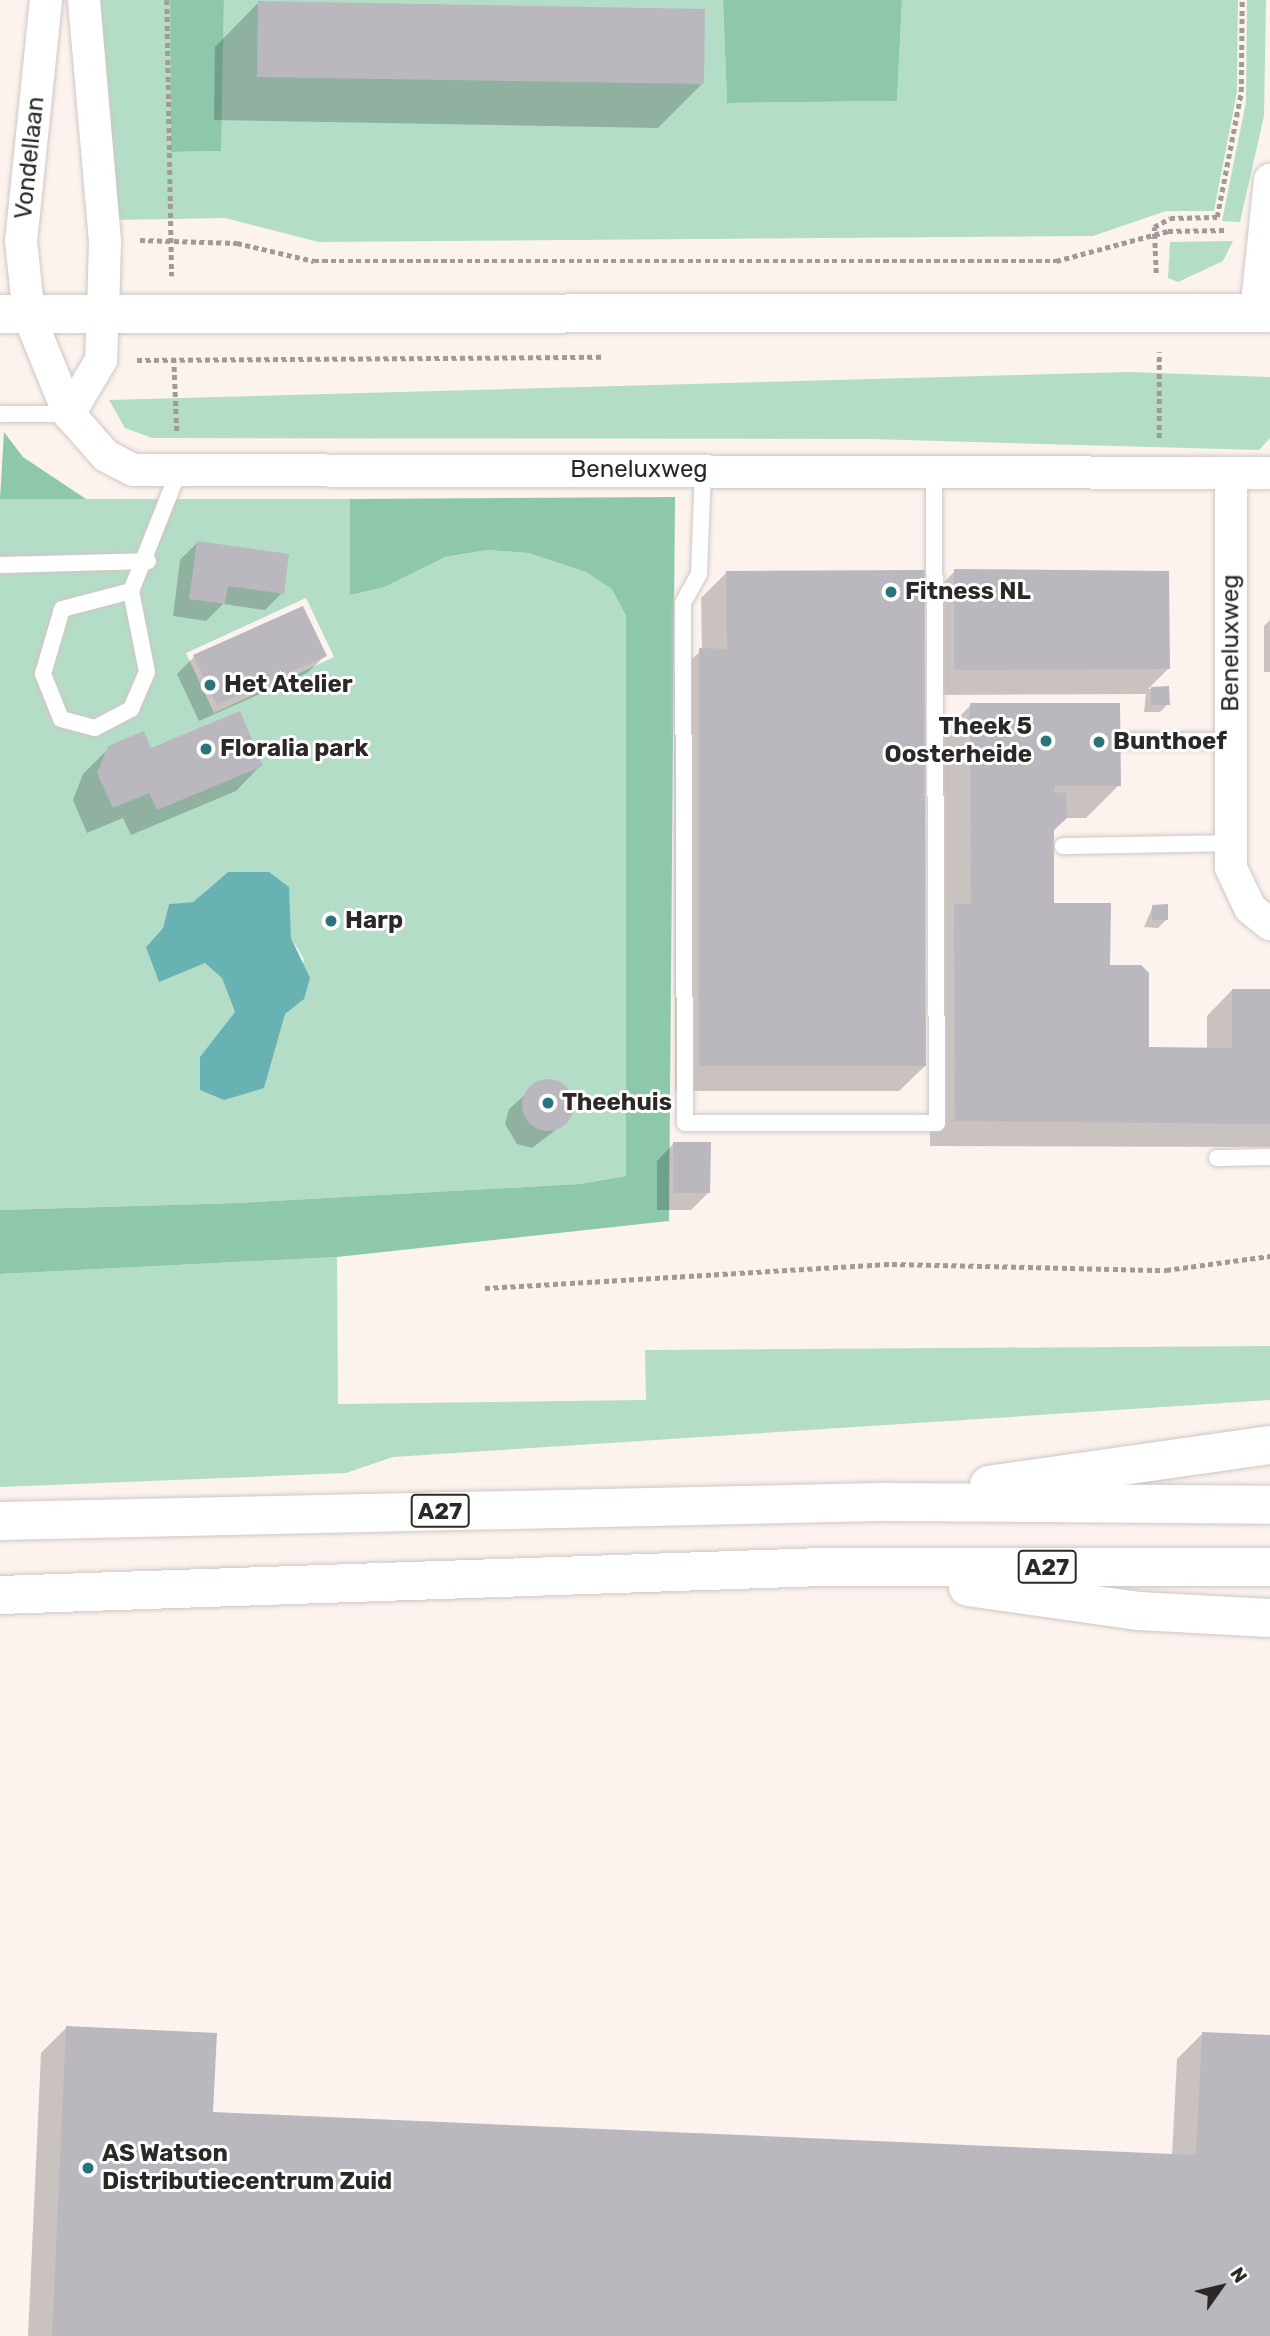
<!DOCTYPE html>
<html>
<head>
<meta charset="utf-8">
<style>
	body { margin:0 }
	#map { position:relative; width:1270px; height:2336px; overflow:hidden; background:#fcf3ef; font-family:Rubik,sans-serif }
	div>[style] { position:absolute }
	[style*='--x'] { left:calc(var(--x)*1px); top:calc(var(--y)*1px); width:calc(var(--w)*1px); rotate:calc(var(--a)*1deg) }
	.green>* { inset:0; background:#b4ddc8 }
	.forest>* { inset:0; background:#8dc8ac }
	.water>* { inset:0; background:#69b2b4 }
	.shadow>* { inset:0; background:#0003 }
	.building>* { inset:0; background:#bab7be }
	.round { border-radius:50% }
	.path>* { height:4.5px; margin-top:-2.25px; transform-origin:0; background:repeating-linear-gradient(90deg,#a19b98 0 5px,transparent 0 8.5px) }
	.roads { filter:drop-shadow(0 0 2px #cfc7c3) drop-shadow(0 0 2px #cfc7c3) }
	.lane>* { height:16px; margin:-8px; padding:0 8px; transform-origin:8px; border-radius:8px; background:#fff }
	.street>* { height:32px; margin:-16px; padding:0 16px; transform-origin:16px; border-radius:16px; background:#fff }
	.secondary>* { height:38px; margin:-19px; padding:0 19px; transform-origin:19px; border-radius:19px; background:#fff }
	.highway>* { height:38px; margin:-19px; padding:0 19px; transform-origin:19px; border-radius:19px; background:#fff }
	.dots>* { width:19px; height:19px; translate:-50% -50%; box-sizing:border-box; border:4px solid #fff; border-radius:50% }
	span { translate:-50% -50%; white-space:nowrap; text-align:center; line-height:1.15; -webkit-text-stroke:6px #fff; paint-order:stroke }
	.shield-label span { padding:2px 5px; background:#fff; border:2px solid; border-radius:5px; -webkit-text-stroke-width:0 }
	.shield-label { font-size:23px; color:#2c2827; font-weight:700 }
	.street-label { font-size:24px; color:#2c2827 }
	.poi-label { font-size:24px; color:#2c2827; font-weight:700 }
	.left { translate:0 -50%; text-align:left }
	.right { translate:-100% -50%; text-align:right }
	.north { position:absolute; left:1186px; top:2252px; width:70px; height:70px; -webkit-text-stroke:5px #fff; paint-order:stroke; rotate:56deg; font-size:19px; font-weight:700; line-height:28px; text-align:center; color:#2c2827 }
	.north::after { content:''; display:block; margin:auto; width:24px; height:32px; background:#2c2827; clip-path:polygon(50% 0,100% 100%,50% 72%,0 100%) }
</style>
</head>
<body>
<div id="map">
	<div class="green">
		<i style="clip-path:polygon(100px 0,170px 0,171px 152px,220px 151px,224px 0,723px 0,727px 103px,897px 101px,902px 0,1238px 0,1237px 92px,1214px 211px,1166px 211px,1093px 236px,319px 242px,225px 218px,115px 220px)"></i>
		<i style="clip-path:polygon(1247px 0,1266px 0,1264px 116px,1240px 222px,1222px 221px,1246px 102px)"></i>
		<i style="clip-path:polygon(1233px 241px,1223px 261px,1178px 282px,1168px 278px,1170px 242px)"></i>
		<i style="clip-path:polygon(1129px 372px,1270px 377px,1270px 438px,1259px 450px,870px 439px,152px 438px,125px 428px,109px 400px)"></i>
		<i style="clip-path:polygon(evenodd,0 499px,350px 499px,351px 595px,445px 557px,487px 550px,528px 553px,586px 572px,612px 588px,626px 616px,628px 641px,626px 1176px,579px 1184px,237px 1203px,0 1210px,0 499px,306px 598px,334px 657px,214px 713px,186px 653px,306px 598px,0 499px,228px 872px,288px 916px,291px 938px,304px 959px,293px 1007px,285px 1014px,205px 963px,146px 947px,163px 928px,169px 904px,193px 902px,228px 872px)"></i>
		<i style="clip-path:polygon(337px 1257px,338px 1404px,646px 1400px,645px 1350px,1270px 1346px,1270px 1400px,393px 1457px,346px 1473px,0 1487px,0 1274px)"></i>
	</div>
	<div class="forest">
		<i style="clip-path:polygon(170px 0,224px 0,221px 151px,171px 152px)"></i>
		<i style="clip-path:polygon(723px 0,902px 0,897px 101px,727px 103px)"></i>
		<i style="clip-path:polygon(4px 432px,23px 457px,86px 499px,0 499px)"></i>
		<i style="clip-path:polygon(675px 497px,669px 1221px,337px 1257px,0 1274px,0 1210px,237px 1203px,579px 1184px,626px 1176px,626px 616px,612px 589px,586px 572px,528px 553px,487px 550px,445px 557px,384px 587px,350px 595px,350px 499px)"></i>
	</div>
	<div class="water">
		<i style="clip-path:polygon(228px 872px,269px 872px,289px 887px,291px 938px,310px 978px,304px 999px,285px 1014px,264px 1088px,224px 1100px,200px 1090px,200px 1057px,235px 1012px,222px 978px,205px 963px,159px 982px,146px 947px,163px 928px,169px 904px,193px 902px)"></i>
	</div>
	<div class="shadow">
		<i style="clip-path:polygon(258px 3px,702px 84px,658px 128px,214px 120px,215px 47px)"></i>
		<i style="clip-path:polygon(197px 543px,282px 593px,265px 610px,223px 604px,206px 621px,173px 616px,180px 560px)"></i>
		<i style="clip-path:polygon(955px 571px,1168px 669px,1148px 689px,1168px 688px,1168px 704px,1160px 712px,1144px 712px,1146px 694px,929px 695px,929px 597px)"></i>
		<i style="clip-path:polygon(727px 572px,925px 1066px,899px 1091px,675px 1091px,674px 675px,702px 650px,701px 598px)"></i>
		<i style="clip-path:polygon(1270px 620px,1270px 672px,1264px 672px,1264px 626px)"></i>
		<i style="clip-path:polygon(325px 656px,307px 673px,199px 721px,177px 674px,194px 657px)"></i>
		<i style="clip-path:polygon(971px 705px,1119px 785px,1086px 818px,1064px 818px,1052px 833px,1052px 905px,1109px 967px,1147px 1049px,1207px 1049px,1207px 1016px,1232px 990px,1270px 990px,1270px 1147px,930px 1146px,929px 931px,938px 738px)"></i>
		<i style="clip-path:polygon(109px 748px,150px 751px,261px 765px,236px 791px,131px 835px,123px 818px,87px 833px,73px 800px,83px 774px)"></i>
		<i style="clip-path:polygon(1153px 906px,1166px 920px,1158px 928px,1144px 927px)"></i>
		<i style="clip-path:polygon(541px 1081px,558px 1082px,572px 1100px,565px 1123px,532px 1148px,517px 1144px,505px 1124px,509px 1109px)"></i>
		<i style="clip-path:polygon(674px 1143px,709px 1192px,691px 1210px,657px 1210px,657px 1161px)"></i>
		<i style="clip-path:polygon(66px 2028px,211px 2114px,1172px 2156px,1177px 2059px,1202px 2034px,1270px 2037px,1270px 2336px,28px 2336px,41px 2053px)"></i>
	</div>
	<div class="building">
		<i style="clip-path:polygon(258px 1px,705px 9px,704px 84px,257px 77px)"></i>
		<i style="clip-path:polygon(197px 541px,289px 554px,284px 594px,228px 586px,225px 604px,189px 599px)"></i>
		<i style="clip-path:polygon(954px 569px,1169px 571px,1170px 669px,954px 670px)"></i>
		<i style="clip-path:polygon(925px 570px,926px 1066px,699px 1066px,699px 648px,727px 649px,726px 571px)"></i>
		<i style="clip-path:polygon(303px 606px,327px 656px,217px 705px,193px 655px)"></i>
		<i style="clip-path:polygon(1169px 686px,1170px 705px,1151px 705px,1151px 687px)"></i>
		<i style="clip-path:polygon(970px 703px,1120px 703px,1121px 786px,1054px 786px,1054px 792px,1066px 793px,1067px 818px,1054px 830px,1054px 903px,1111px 903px,1110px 965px,1141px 965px,1149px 973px,1149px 1047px,1232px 1048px,1232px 989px,1270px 989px,1270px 1124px,955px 1121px,954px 904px,971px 904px)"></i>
		<i style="clip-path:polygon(240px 711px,263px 766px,157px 810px,149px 793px,113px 808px,97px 773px,108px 746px,144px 731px,151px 748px)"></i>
		<i style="clip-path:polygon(1168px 904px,1168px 920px,1152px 920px,1152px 905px)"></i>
		<i class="round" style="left:522px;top:1079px;width:52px;height:52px"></i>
		<i style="clip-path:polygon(673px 1142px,711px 1142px,710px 1193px,673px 1193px)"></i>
		<i style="clip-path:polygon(66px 2026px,217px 2033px,213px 2112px,1196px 2155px,1202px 2032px,1270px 2035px,1270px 2336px,52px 2336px)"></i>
	</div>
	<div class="path">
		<i style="--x:167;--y:0;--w:276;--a:89"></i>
		<i style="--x:140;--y:240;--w:97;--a:1.8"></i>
		<i style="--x:237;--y:243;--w:79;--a:13.2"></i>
		<i style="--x:314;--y:261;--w:742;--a:0"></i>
		<i style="--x:1056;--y:261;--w:116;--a:-15"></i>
		<i style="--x:1168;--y:231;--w:59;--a:-1"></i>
		<i style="--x:1156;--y:273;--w:46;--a:-92.5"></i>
		<i style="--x:1154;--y:227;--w:18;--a:-29"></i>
		<i style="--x:1170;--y:218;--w:47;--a:-1.2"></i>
		<i style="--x:1217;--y:217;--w:127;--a:-79.1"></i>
		<i style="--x:1241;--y:92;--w:92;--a:-89.4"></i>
		<i style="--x:174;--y:358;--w:75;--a:87.7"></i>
		<i style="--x:137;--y:360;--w:464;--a:-0.4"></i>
		<i style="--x:1159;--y:438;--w:86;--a:-90"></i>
		<i style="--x:485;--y:1288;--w:408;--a:-3.4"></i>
		<i style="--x:892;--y:1264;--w:274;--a:1.3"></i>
		<i style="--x:1166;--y:1270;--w:105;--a:-7.7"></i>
	</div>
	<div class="roads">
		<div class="lane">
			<i style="--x:0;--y:414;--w:69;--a:0"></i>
			<i style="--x:703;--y:469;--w:105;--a:92.2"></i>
			<i style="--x:699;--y:574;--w:33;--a:119"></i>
			<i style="--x:683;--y:603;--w:520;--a:89.78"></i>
			<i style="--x:685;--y:1123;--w:252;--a:0"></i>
			<i style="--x:937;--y:1123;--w:652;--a:-90.26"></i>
			<i style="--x:0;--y:565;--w:148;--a:-1.5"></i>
			<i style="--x:131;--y:591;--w:71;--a:165.4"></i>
			<i style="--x:62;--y:609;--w:68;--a:106.3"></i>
			<i style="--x:43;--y:674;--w:48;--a:68.2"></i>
			<i style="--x:61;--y:719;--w:35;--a:15"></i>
			<i style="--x:95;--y:728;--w:41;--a:-27.8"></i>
			<i style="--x:131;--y:709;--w:40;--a:-66.6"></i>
			<i style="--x:147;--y:672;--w:83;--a:-101.2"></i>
			<i style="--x:131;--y:591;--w:127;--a:-68.3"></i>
			<i style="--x:1125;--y:741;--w:106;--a:0"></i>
			<i style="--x:1063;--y:846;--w:168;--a:-1"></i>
			<i style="--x:1217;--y:1158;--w:53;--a:-1.1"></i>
		</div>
		<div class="street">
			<i style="--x:46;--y:0;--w:242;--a:95.9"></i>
			<i style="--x:21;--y:241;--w:75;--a:83.9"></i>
			<i style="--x:29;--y:316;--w:106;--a:67.8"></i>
			<i style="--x:69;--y:414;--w:56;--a:48.6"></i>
			<i style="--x:106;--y:456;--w:30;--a:27"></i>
			<i style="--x:133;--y:470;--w:1137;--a:0.15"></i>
			<i style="--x:1256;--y:313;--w:134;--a:-84"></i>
			<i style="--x:69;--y:414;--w:63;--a:-59.3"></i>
			<i style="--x:101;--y:360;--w:47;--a:-87.6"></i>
			<i style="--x:103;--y:313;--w:72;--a:-88.4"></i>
			<i style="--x:105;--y:241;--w:242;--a:-95"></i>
			<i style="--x:1231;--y:474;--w:394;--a:90"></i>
			<i style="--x:1231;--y:868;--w:44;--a:64.6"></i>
			<i style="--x:1250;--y:908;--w:26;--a:39"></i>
		</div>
		<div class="secondary">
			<i style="--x:0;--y:314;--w:1270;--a:-0.05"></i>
		</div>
		<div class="highway">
			<i style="--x:989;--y:1485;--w:284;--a:-8.1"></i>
			<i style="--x:0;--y:1521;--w:880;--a:-1.24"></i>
			<i style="--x:880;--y:1502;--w:390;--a:0.4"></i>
			<i style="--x:968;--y:1587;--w:173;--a:8"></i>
			<i style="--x:1139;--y:1611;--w:131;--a:3.1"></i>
			<i style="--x:0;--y:1595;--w:824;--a:-1.95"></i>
			<i style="--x:824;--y:1567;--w:446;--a:0"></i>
		</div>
	</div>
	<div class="dots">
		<i style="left:891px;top:592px;background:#29737b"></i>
		<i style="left:210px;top:685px;background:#29737b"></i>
		<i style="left:1046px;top:741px;background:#29737b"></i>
		<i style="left:1099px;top:742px;background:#29737b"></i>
		<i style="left:206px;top:749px;background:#29737b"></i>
		<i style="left:331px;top:921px;background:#29737b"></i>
		<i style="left:548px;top:1103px;background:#29737b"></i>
		<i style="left:88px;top:2168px;background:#29737b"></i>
	</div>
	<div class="shield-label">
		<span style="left:440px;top:1511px">A27</span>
		<span style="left:1047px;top:1567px">A27</span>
	</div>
	<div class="street-label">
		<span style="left:30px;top:158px;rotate:-84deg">Vondellaan</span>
		<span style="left:639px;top:470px">Beneluxweg</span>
		<span style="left:1231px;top:643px;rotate:-90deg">Beneluxweg</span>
	</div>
	<div class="poi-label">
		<span class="left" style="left:905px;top:592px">Fitness NL</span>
		<span class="left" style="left:224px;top:685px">Het Atelier</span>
		<span class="right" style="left:1032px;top:741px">Theek 5<br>Oosterheide</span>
		<span class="left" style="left:1113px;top:742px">Bunthoef</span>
		<span class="left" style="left:220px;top:749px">Floralia park</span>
		<span class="left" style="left:345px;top:921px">Harp</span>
		<span class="left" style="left:562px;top:1103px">Theehuis</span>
		<span class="left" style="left:102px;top:2168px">AS Watson<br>Distributiecentrum Zuid</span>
	</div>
	<div class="north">N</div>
</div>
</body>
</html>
